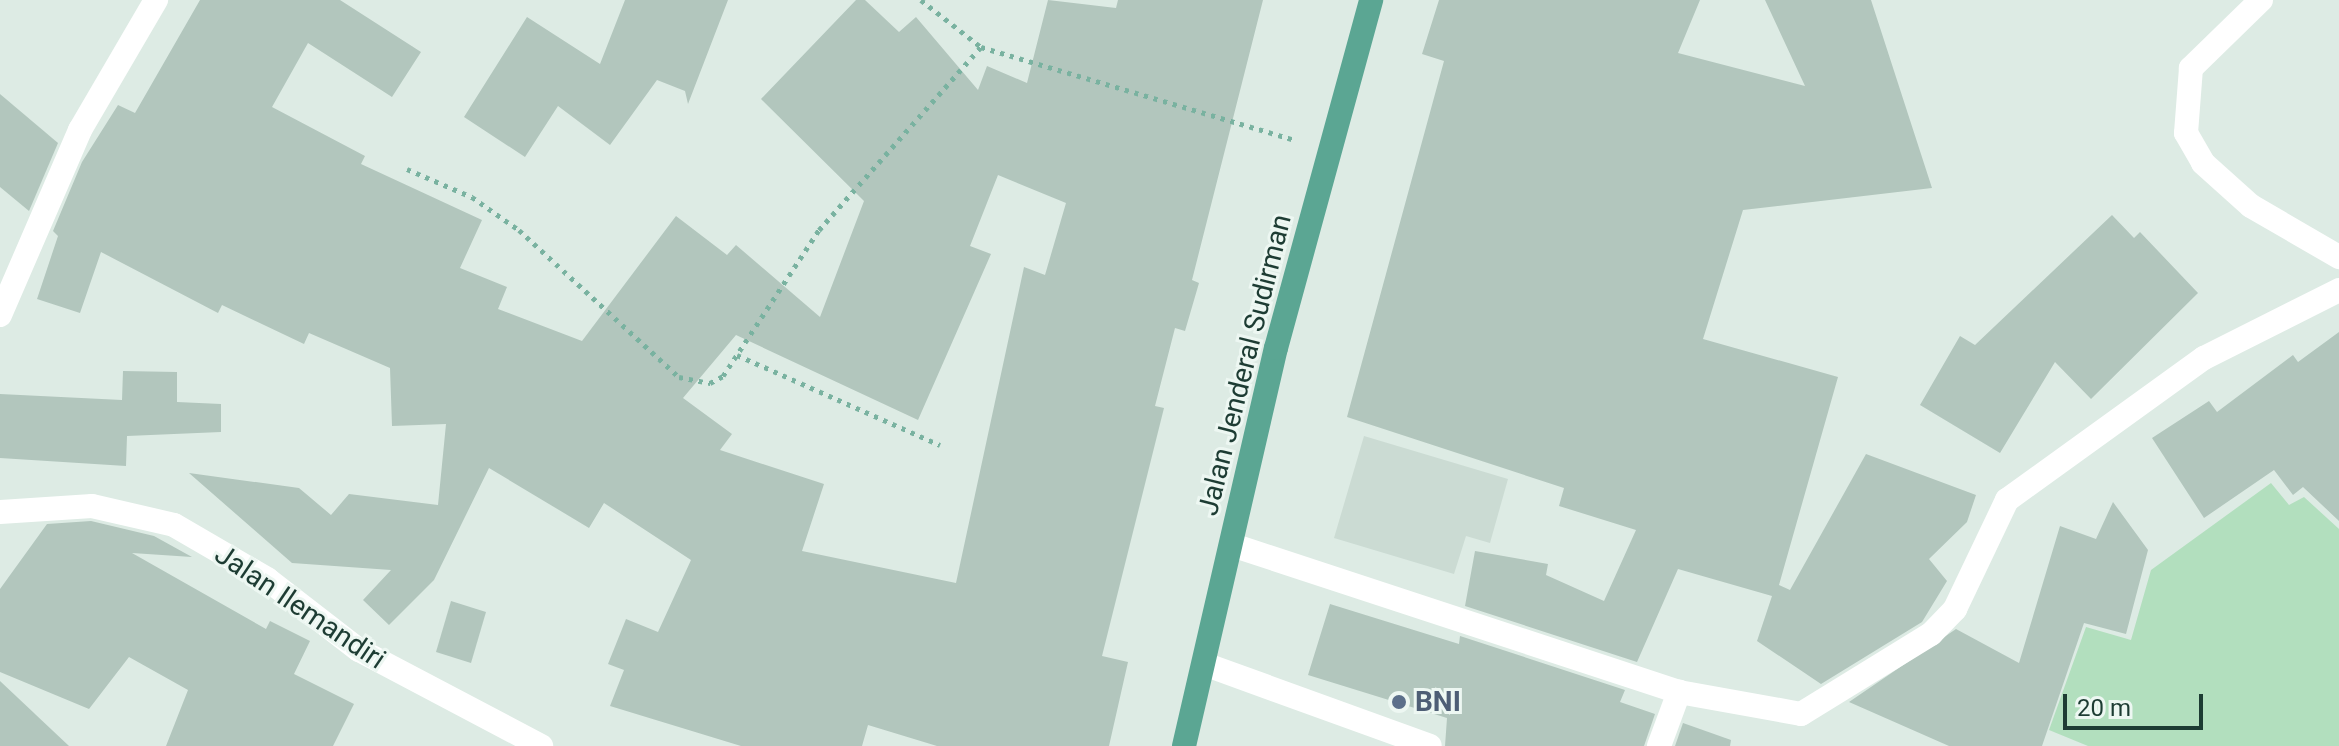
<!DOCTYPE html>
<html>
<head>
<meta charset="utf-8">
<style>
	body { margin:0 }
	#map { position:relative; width:2339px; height:746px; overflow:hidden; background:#ddebe4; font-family:Roboto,sans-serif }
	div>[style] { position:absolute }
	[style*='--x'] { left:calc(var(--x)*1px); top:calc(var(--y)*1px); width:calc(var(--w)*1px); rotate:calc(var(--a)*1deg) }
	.built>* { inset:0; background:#cbdbd3 }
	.green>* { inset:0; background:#b2dfbe }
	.building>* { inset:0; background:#b2c6bd }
	.path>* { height:5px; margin-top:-2.5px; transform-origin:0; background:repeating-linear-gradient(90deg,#79b2a0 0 4px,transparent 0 10px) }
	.minor>* { height:24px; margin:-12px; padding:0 12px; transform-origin:12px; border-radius:12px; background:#fff }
	.major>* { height:24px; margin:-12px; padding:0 12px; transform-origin:12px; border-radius:12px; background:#5ba693 }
	.dots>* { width:22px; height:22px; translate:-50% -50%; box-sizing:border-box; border:4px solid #edf7f2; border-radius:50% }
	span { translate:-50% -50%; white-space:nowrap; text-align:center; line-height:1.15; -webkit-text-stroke:6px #edf7f2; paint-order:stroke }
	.street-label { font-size:28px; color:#1d3c33 }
	.service-label { font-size:28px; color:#4e5e75; font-weight:700 }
	.left { translate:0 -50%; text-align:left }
	.scale { position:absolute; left:2063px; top:694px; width:140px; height:36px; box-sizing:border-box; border:4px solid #1d3c33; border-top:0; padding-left:10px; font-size:24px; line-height:28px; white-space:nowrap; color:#1d3c33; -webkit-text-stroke:6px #edf7f2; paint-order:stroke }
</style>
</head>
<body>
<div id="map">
	<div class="built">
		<i style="clip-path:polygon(1364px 436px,1508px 479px,1490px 543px,1466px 536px,1454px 574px,1334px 538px)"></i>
	</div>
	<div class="green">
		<i style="clip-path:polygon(2271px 483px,2289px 505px,2304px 497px,2339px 529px,2339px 746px,2088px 746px,2049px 730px,2086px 627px,2131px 640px,2151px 570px)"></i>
	</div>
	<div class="building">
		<i style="clip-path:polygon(evenodd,200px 0,340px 0,421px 52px,392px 97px,308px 43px,272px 107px,365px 156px,361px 164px,482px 220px,460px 268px,507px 287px,498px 309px,582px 341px,676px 216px,727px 255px,736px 245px,820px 317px,864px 201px,761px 99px,856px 0,865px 0,899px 32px,916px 17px,978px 90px,987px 66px,1027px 83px,1048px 0,1116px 8px,1118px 0,1263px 0,1192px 280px,1199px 283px,1185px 331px,1175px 328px,1155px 406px,1164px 408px,1102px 656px,1128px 662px,1109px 746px,937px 746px,868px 725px,862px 746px,741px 746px,610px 706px,624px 670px,608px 664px,626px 619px,658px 632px,691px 560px,604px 503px,589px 528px,489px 468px,434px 580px,389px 625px,363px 600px,391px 570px,292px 563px,189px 473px,299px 488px,331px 515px,349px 494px,438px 505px,446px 424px,392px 426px,390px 368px,309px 333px,304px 344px,222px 305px,218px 313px,101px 252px,80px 313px,37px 299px,58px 236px,53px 231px,82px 162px,118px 105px,135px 113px,200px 0,998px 175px,1066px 203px,1045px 275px,1024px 267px,956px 583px,802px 551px,824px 484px,720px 450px,732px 434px,683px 398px,736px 335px,918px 420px,991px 254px,970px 246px,998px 175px)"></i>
		<i style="clip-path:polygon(625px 0,728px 0,688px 104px,685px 91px,657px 80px,610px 145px,558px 106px,525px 157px,464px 117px,527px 17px,600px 64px)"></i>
		<i style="clip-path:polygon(1439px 0,1700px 0,1678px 53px,1805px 86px,1765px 0,1871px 0,1932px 188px,1743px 210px,1703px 339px,1838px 377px,1779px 585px,1790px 590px,1866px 454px,1976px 495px,1967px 522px,1929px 559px,1947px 581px,1922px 622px,1821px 684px,1757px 641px,1772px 596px,1678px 569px,1637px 662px,1465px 606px,1475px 551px,1548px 564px,1546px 575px,1604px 601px,1636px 530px,1559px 506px,1564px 488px,1347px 417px,1444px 61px,1422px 54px)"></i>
		<i style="clip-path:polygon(0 94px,58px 143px,29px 211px,0 187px)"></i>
		<i style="clip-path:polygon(2112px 215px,2134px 238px,2140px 232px,2198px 293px,2091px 399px,2055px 362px,2000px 453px,1920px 405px,1960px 336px,1975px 345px)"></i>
		<i style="clip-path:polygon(2339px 332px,2339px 521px,2303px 487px,2293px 495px,2274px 470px,2204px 518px,2152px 438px,2209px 401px,2217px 412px,2293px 355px,2298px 362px)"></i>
		<i style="clip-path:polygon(123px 371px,177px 372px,177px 402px,221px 404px,221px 432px,127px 436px,126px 466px,0 458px,0 394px,122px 400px)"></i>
		<i style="clip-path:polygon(2113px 502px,2148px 550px,2126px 634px,2084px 623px,2042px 746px,1949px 746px,1849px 702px,1956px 629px,2019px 663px,2060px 526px,2096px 539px)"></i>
		<i style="clip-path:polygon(91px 521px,154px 536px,192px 557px,132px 553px,266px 629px,270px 621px,310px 641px,294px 674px,354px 704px,333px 746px,166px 746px,188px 690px,129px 657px,89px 709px,0 672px,0 589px,47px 524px)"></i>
		<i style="clip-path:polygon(451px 601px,486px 612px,471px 663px,436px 652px)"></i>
		<i style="clip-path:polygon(1330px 604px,1459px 644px,1460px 636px,1625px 690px,1620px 702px,1655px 714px,1644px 746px,1445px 746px,1447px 718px,1308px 675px)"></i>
		<i style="clip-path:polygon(0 681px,69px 746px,0 746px)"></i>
		<i style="clip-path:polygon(1683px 723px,1731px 740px,1730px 746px,1675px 746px)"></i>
	</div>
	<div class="path">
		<i style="--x:921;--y:0;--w:76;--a:38.1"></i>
		<i style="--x:981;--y:47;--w:327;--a:16.5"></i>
		<i style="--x:407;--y:169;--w:71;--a:23.3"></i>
		<i style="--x:472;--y:197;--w:57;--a:35.1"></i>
		<i style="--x:519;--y:230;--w:217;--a:42.6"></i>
		<i style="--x:679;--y:377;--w:32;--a:11"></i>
		<i style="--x:710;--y:383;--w:15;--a:-28"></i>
		<i style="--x:723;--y:376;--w:175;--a:-56.7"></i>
		<i style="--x:819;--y:230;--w:244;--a:-48.5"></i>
		<i style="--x:737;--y:355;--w:222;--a:23.9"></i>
	</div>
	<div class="minor">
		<i style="--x:2261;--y:0;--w:98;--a:135.8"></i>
		<i style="--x:2191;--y:68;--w:65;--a:94.4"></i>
		<i style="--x:2186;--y:133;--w:34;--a:60"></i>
		<i style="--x:2203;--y:163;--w:64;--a:41.9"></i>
		<i style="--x:2251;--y:206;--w:102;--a:30.1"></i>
		<i style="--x:0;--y:315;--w:202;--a:-66.6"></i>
		<i style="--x:80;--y:130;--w:151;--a:-59.7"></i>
		<i style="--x:0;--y:512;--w:92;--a:-3.7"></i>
		<i style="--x:92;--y:506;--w:84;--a:13"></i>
		<i style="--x:174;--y:525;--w:108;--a:30.1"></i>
		<i style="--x:267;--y:579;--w:116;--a:37.7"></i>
		<i style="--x:359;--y:650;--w:206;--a:27.8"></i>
		<i style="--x:1232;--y:545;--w:471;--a:18.2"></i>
		<i style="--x:1679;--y:692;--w:124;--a:10.2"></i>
		<i style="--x:1801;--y:714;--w:153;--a:-31.6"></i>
		<i style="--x:1931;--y:634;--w:35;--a:-46"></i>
		<i style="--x:1955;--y:609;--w:121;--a:-64.5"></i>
		<i style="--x:2007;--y:500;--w:243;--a:-35.8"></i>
		<i style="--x:2204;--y:358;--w:151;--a:-26.7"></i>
		<i style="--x:1204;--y:664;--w:240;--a:19.9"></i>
		<i style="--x:1659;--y:746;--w:58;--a:-69.7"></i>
	</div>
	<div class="major">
		<i style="--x:1184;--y:746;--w:408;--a:-77"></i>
		<i style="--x:1276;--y:348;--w:361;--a:-74.7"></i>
	</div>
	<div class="dots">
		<i style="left:1399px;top:702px;background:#5c6f8a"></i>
	</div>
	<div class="street-label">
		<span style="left:1245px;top:365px;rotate:-76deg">Jalan Jenderal Sudirman</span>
		<span style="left:300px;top:607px;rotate:34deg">Jalan Ilemandiri</span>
	</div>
	<div class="service-label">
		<span class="left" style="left:1415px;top:702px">BNI</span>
	</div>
	<div class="scale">20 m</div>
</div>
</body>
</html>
